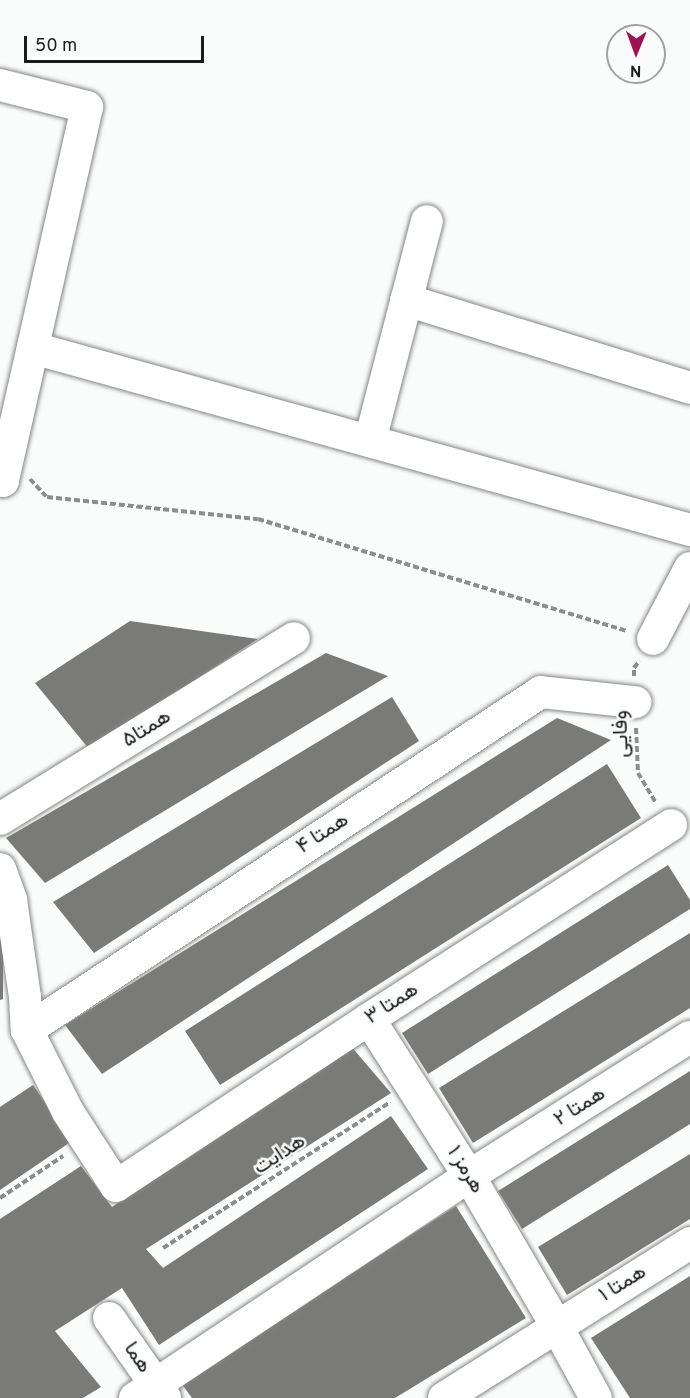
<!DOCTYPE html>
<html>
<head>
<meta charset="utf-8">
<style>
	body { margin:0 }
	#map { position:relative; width:690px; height:1398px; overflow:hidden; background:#f9fcfa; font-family:Overpass,Vazirmatn,sans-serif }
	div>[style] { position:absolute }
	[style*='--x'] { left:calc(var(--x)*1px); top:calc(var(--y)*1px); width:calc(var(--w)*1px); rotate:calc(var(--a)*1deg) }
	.building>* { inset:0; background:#7a7b78 }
	.path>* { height:4px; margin-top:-2px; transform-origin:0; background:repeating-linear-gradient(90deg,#8c8e8d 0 6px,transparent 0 9px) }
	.roads { filter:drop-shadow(0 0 2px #848684) drop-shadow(0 0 2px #848684) }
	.minor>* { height:32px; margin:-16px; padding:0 16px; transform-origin:16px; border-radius:16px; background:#fff }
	span { translate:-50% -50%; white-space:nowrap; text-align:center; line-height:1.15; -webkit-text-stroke:5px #f9fcfa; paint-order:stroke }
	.street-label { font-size:21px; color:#1b1c1c }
	.north { position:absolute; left:606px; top:24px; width:60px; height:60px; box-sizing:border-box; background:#f9fcfa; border:2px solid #a0a2a1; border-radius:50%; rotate:181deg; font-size:16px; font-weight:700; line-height:24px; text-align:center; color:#1b1c1c }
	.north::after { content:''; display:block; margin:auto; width:21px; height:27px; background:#a21054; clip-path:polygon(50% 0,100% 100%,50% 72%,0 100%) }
	.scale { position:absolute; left:24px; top:36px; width:180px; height:27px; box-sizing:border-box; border:3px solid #1b1c1c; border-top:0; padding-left:8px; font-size:18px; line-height:21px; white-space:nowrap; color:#1b1c1c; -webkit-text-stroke:4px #f9fcfa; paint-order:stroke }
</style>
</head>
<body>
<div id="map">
	<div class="building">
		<i style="clip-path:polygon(130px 621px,258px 639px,89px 749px,35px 683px)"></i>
		<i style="clip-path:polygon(326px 653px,388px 676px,45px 883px,6px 838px)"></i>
		<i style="clip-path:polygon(392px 697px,419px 741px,94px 953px,53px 902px)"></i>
		<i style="clip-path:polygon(557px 718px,611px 740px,102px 1074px,65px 1025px)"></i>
		<i style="clip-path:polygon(607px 764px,641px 818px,220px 1085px,185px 1031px)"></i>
		<i style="clip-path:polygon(668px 865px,690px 900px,690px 909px,428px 1074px,402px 1033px)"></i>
		<i style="clip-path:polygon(0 889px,3px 891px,3px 999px,0 1000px)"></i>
		<i style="clip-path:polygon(690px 933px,690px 1008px,473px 1143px,439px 1088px)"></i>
		<i style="clip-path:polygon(350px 1045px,391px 1093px,146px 1249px,163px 1268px,391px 1116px,428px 1169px,159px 1345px,122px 1288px,55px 1331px,101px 1387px,83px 1398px,0 1398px,0 1219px,81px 1166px,112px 1207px)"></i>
		<i style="clip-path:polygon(690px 1071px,690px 1124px,522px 1229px,498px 1191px)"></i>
		<i style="clip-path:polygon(33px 1085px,72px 1141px,0 1190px,0 1107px)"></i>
		<i style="clip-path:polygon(690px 1154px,690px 1219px,567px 1295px,538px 1247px)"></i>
		<i style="clip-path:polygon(456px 1206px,526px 1318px,395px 1398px,192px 1398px,181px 1383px)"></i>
		<i style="clip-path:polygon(690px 1276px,690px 1398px,630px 1398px,591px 1338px)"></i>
	</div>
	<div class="path">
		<i style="--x:30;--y:479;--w:25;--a:47"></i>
		<i style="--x:47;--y:497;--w:212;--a:6"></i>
		<i style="--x:258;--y:519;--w:386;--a:16.9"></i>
		<i style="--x:634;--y:676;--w:8;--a:-90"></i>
		<i style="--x:634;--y:668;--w:9;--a:-54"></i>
		<i style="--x:636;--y:728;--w:45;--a:87.5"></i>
		<i style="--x:638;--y:773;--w:35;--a:59"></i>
		<i style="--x:0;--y:1198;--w:76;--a:-33.7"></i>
		<i style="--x:163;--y:1248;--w:270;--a:-32.7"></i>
	</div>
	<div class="roads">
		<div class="minor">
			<i style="--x:0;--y:85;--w:90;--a:14.2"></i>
			<i style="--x:87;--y:107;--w:383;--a:102.7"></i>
			<i style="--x:3;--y:481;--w:4;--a:-135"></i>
			<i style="--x:406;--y:300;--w:297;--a:17.2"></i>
			<i style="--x:33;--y:348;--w:682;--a:15.48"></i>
			<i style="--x:370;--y:441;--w:227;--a:-75.5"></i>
			<i style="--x:653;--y:639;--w:80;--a:-62.5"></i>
			<i style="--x:0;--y:819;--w:345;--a:-31.6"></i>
			<i style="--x:0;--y:869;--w:33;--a:70"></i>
			<i style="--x:11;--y:900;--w:98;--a:81.8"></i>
			<i style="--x:25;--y:997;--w:33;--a:87"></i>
			<i style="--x:27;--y:1030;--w:92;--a:63.4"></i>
			<i style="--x:68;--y:1112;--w:88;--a:57"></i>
			<i style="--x:116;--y:1186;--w:303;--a:-33.4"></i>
			<i style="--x:369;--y:1019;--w:359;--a:-32.7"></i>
			<i style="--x:369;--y:1019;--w:186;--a:57.5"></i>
			<i style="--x:469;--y:1176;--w:173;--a:59.7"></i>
			<i style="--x:556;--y:1325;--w:83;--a:61.3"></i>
			<i style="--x:27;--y:1030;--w:615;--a:-33.33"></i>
			<i style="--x:541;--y:692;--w:95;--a:6.1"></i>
			<i style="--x:109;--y:1318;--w:98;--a:55"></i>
			<i style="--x:135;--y:1398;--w:401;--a:-33.6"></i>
			<i style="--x:469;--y:1176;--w:261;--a:-32.2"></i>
			<i style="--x:444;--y:1398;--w:291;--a:-32.2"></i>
		</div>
	</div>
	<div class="street-label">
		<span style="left:147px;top:729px;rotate:-32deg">همتا۵</span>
		<span style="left:622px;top:734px;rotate:-92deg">وفایی</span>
		<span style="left:323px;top:834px;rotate:-33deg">همتا ۴</span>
		<span style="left:392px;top:1004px;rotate:-33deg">همتا ۳</span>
		<span style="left:580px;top:1107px;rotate:-32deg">همتا ۲</span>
		<span style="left:280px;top:1155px;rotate:-33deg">هدایت</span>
		<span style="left:465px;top:1170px;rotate:58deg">هرمز ۱</span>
		<span style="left:623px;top:1284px;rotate:-32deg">همتا ۱</span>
		<span style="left:137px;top:1358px;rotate:55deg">هما</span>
	</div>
	<div class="north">N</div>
	<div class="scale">50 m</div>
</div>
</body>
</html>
